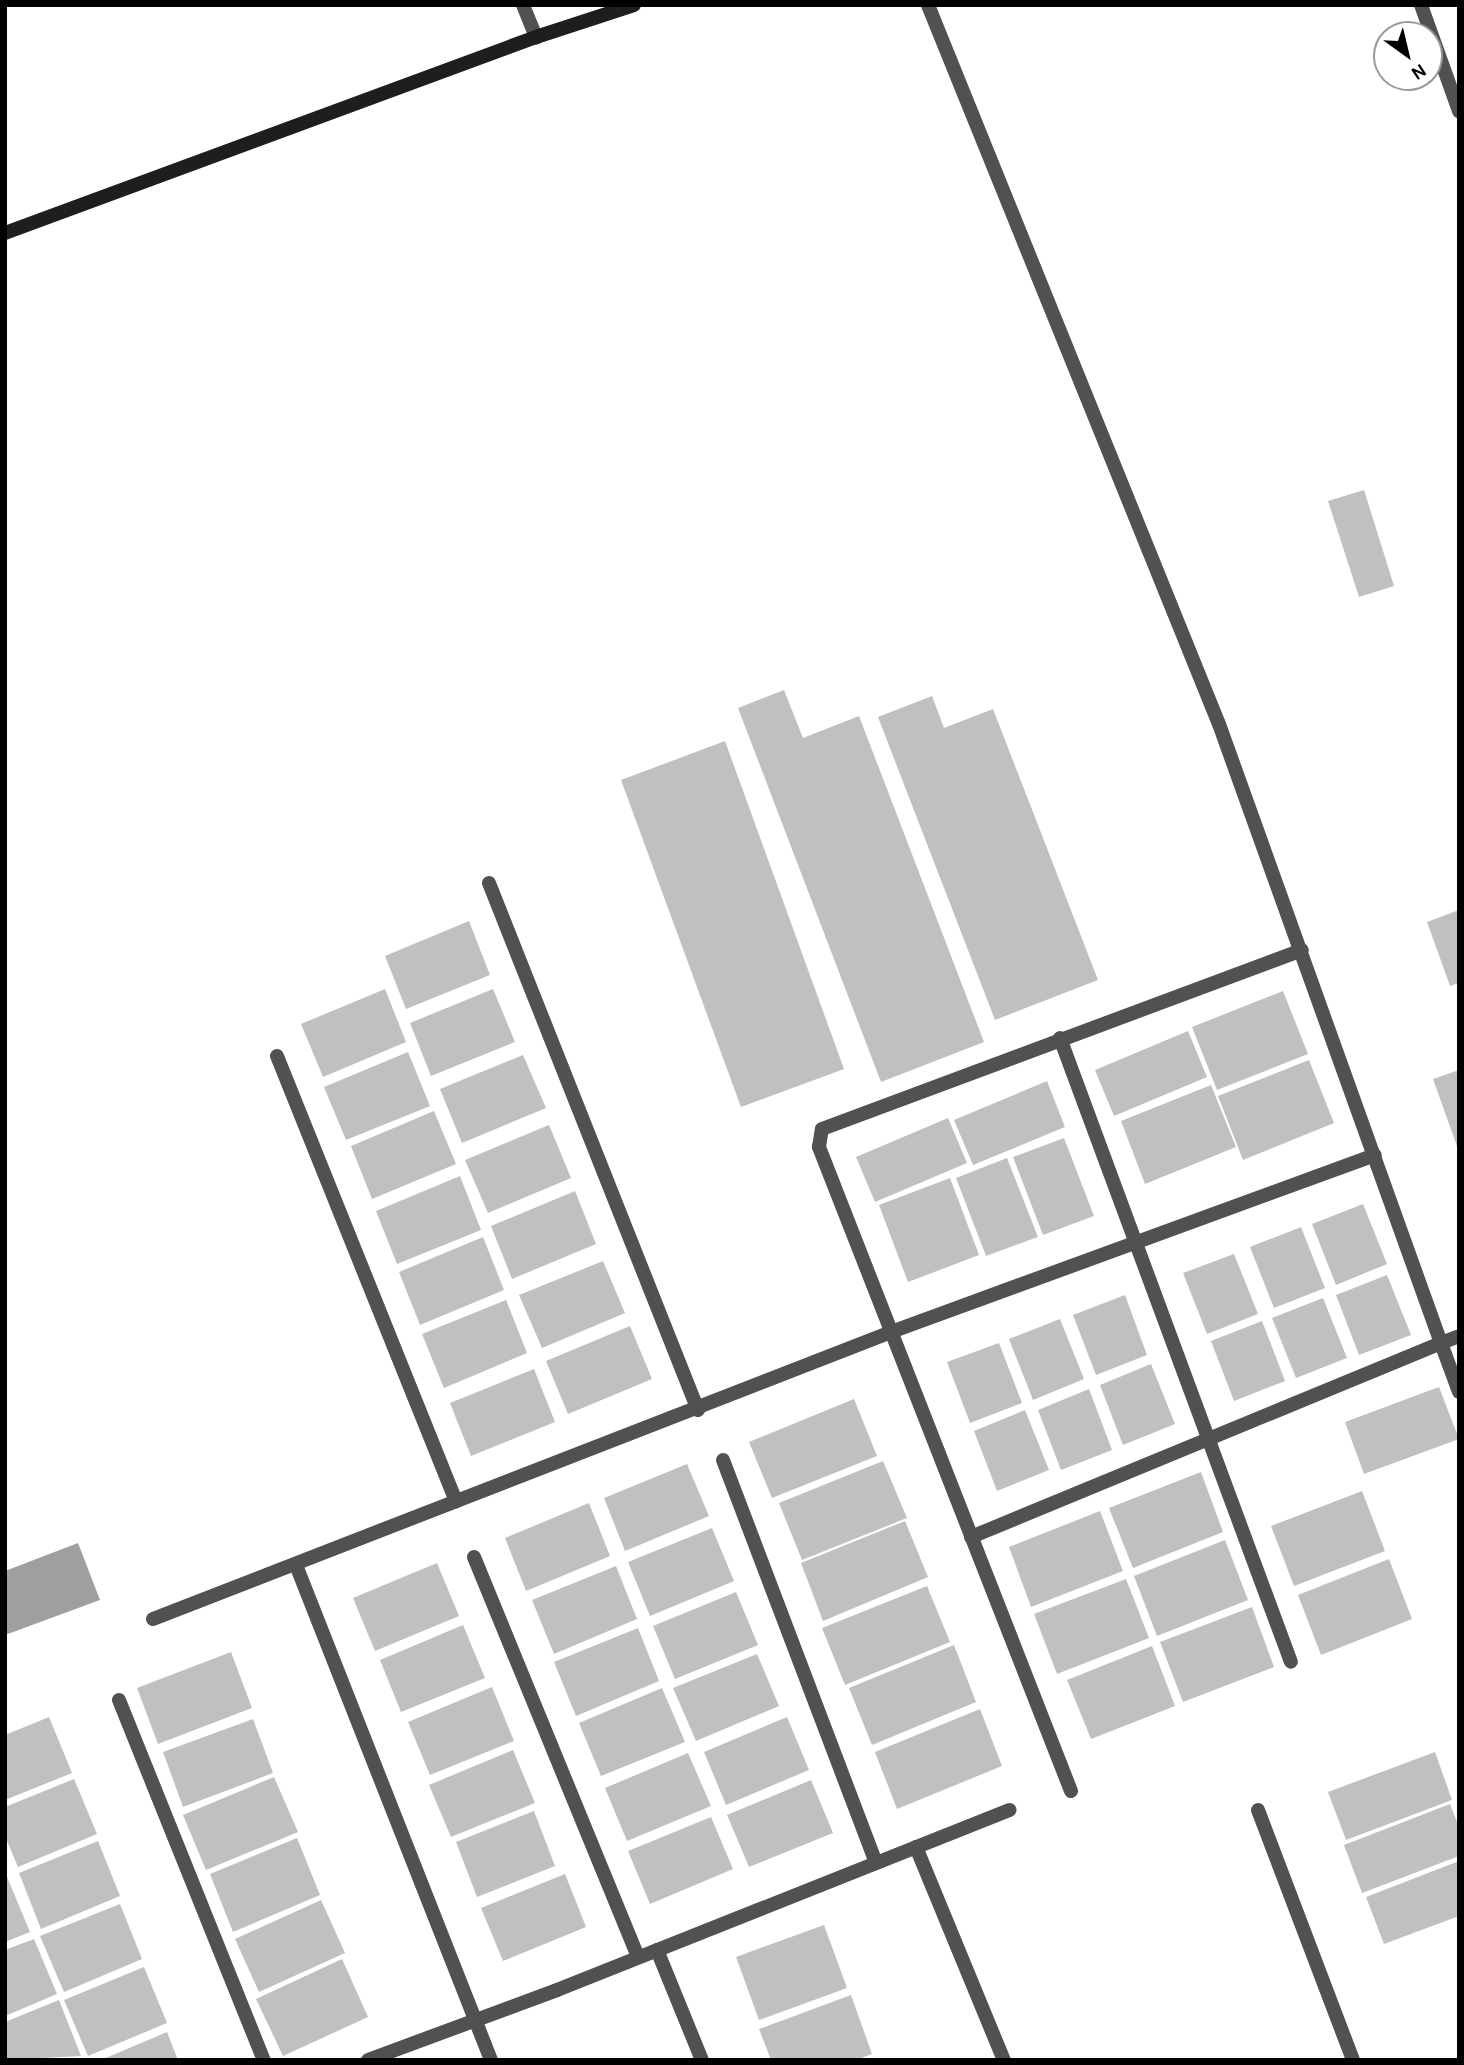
<!DOCTYPE html>
<html>
<head>
<meta charset="utf-8">
<style>
	body { margin:0 }
	#map { position:relative; width:1464px; height:2065px; overflow:hidden; background:#fff; font-family:Karla,sans-serif }
	div>[style] { position:absolute }
	[style*='--x'] { left:calc(var(--x)*1px); top:calc(var(--y)*1px); width:calc(var(--w)*1px); rotate:calc(var(--a)*1deg) }
	.water>* { inset:0; background:#9f9f9f }
	.building>* { inset:0; background:#c0c0c0 }
	.street>* { height:14px; margin:-7px; padding:0 7px; transform-origin:7px; border-radius:7px; background:#515151 }
	.secondary>* { height:14px; margin:-7px; padding:0 7px; transform-origin:7px; border-radius:7px; background:#1e1e1e }
	span { translate:-50% -50%; white-space:nowrap; text-align:center; line-height:1.15; -webkit-text-stroke:5px #fff; paint-order:stroke }
	.frame { position:absolute; inset:0; border:7px solid #000; pointer-events:none }
	.north { position:absolute; left:1373px; top:21px; width:70px; height:70px; box-sizing:border-box; background:#fff; border:2px solid #999; border-radius:50%; rotate:146deg; font-size:19px; font-weight:700; line-height:28px; text-align:center; color:#000 }
	.north::after { content:''; display:block; margin:auto; width:24px; height:32px; background:#000; clip-path:polygon(50% 0,100% 100%,50% 72%,0 100%) }
</style>
</head>
<body>
<div id="map">
	<div class="water">
		<i style="clip-path:polygon(78px 1543px,100px 1600px,5px 1635px,5px 1571px)"></i>
	</div>
	<div class="building">
		<i style="clip-path:polygon(1364px 490px,1394px 586px,1359px 597px,1328px 501px)"></i>
		<i style="clip-path:polygon(784px 690px,803px 738px,859px 716px,984px 1042px,881px 1082px,738px 708px)"></i>
		<i style="clip-path:polygon(932px 696px,944px 728px,993px 709px,1098px 980px,995px 1020px,878px 717px)"></i>
		<i style="clip-path:polygon(725px 741px,844px 1069px,741px 1107px,621px 780px)"></i>
		<i style="clip-path:polygon(1459px 910px,1459px 983px,1450px 986px,1427px 922px)"></i>
		<i style="clip-path:polygon(469px 921px,490px 975px,406px 1009px,385px 956px)"></i>
		<i style="clip-path:polygon(385px 989px,406px 1042px,323px 1077px,301px 1024px)"></i>
		<i style="clip-path:polygon(493px 989px,515px 1042px,431px 1076px,410px 1023px)"></i>
		<i style="clip-path:polygon(1283px 991px,1308px 1054px,1217px 1090px,1192px 1027px)"></i>
		<i style="clip-path:polygon(1188px 1031px,1207px 1077px,1114px 1116px,1095px 1070px)"></i>
		<i style="clip-path:polygon(408px 1052px,430px 1106px,346px 1140px,324px 1087px)"></i>
		<i style="clip-path:polygon(523px 1055px,546px 1108px,462px 1143px,440px 1089px)"></i>
		<i style="clip-path:polygon(1309px 1060px,1334px 1123px,1243px 1160px,1218px 1096px)"></i>
		<i style="clip-path:polygon(1459px 1070px,1459px 1149px,1458px 1149px,1433px 1079px)"></i>
		<i style="clip-path:polygon(1047px 1081px,1065px 1127px,973px 1165px,954px 1120px)"></i>
		<i style="clip-path:polygon(1211px 1085px,1236px 1147px,1145px 1184px,1121px 1121px)"></i>
		<i style="clip-path:polygon(434px 1111px,456px 1164px,372px 1199px,351px 1146px)"></i>
		<i style="clip-path:polygon(948px 1118px,967px 1163px,875px 1202px,856px 1157px)"></i>
		<i style="clip-path:polygon(549px 1125px,571px 1178px,488px 1213px,465px 1160px)"></i>
		<i style="clip-path:polygon(1064px 1138px,1094px 1216px,1043px 1235px,1013px 1157px)"></i>
		<i style="clip-path:polygon(1007px 1158px,1038px 1237px,986px 1256px,956px 1178px)"></i>
		<i style="clip-path:polygon(460px 1176px,481px 1230px,397px 1264px,376px 1211px)"></i>
		<i style="clip-path:polygon(950px 1178px,979px 1255px,908px 1282px,879px 1205px)"></i>
		<i style="clip-path:polygon(575px 1191px,596px 1244px,512px 1279px,491px 1226px)"></i>
		<i style="clip-path:polygon(1363px 1204px,1387px 1264px,1336px 1285px,1312px 1224px)"></i>
		<i style="clip-path:polygon(1301px 1227px,1325px 1288px,1274px 1308px,1250px 1247px)"></i>
		<i style="clip-path:polygon(483px 1237px,504px 1290px,420px 1325px,399px 1272px)"></i>
		<i style="clip-path:polygon(1234px 1254px,1258px 1314px,1207px 1334px,1183px 1273px)"></i>
		<i style="clip-path:polygon(603px 1261px,625px 1313px,542px 1348px,519px 1295px)"></i>
		<i style="clip-path:polygon(1387px 1275px,1411px 1335px,1359px 1355px,1336px 1295px)"></i>
		<i style="clip-path:polygon(1125px 1295px,1147px 1355px,1096px 1375px,1073px 1315px)"></i>
		<i style="clip-path:polygon(1323px 1298px,1347px 1358px,1296px 1378px,1272px 1318px)"></i>
		<i style="clip-path:polygon(506px 1300px,527px 1353px,444px 1388px,422px 1334px)"></i>
		<i style="clip-path:polygon(1060px 1319px,1084px 1379px,1033px 1400px,1009px 1339px)"></i>
		<i style="clip-path:polygon(1262px 1321px,1285px 1381px,1234px 1401px,1211px 1341px)"></i>
		<i style="clip-path:polygon(630px 1326px,652px 1379px,568px 1414px,546px 1361px)"></i>
		<i style="clip-path:polygon(999px 1343px,1022px 1403px,970px 1423px,947px 1362px)"></i>
		<i style="clip-path:polygon(1151px 1364px,1175px 1424px,1123px 1445px,1100px 1385px)"></i>
		<i style="clip-path:polygon(534px 1369px,555px 1422px,471px 1456px,450px 1403px)"></i>
		<i style="clip-path:polygon(1439px 1387px,1459px 1439px,1364px 1474px,1345px 1422px)"></i>
		<i style="clip-path:polygon(1089px 1389px,1112px 1450px,1061px 1470px,1038px 1410px)"></i>
		<i style="clip-path:polygon(854px 1399px,877px 1456px,772px 1498px,749px 1442px)"></i>
		<i style="clip-path:polygon(1025px 1410px,1049px 1470px,997px 1491px,974px 1431px)"></i>
		<i style="clip-path:polygon(883px 1461px,907px 1518px,802px 1560px,779px 1503px)"></i>
		<i style="clip-path:polygon(687px 1464px,709px 1516px,625px 1551px,604px 1498px)"></i>
		<i style="clip-path:polygon(1201px 1472px,1223px 1532px,1133px 1568px,1109px 1508px)"></i>
		<i style="clip-path:polygon(1362px 1491px,1385px 1551px,1294px 1586px,1271px 1526px)"></i>
		<i style="clip-path:polygon(589px 1503px,610px 1556px,526px 1591px,505px 1538px)"></i>
		<i style="clip-path:polygon(1100px 1511px,1123px 1571px,1031px 1607px,1009px 1547px)"></i>
		<i style="clip-path:polygon(905px 1521px,928px 1577px,823px 1621px,801px 1563px)"></i>
		<i style="clip-path:polygon(712px 1528px,734px 1581px,650px 1616px,628px 1562px)"></i>
		<i style="clip-path:polygon(1225px 1540px,1248px 1600px,1157px 1636px,1134px 1576px)"></i>
		<i style="clip-path:polygon(1389px 1559px,1412px 1619px,1321px 1655px,1298px 1595px)"></i>
		<i style="clip-path:polygon(437px 1563px,459px 1616px,375px 1651px,353px 1598px)"></i>
		<i style="clip-path:polygon(616px 1566px,637px 1619px,554px 1654px,532px 1600px)"></i>
		<i style="clip-path:polygon(1126px 1579px,1149px 1638px,1057px 1674px,1034px 1614px)"></i>
		<i style="clip-path:polygon(927px 1586px,950px 1642px,845px 1685px,822px 1628px)"></i>
		<i style="clip-path:polygon(736px 1592px,758px 1645px,675px 1679px,653px 1626px)"></i>
		<i style="clip-path:polygon(1252px 1607px,1274px 1667px,1183px 1702px,1160px 1642px)"></i>
		<i style="clip-path:polygon(463px 1625px,485px 1678px,401px 1712px,380px 1660px)"></i>
		<i style="clip-path:polygon(638px 1628px,659px 1681px,576px 1716px,554px 1662px)"></i>
		<i style="clip-path:polygon(954px 1645px,976px 1702px,872px 1745px,849px 1688px)"></i>
		<i style="clip-path:polygon(1152px 1646px,1175px 1706px,1091px 1739px,1067px 1680px)"></i>
		<i style="clip-path:polygon(231px 1652px,252px 1708px,158px 1744px,137px 1688px)"></i>
		<i style="clip-path:polygon(757px 1654px,779px 1706px,696px 1741px,673px 1688px)"></i>
		<i style="clip-path:polygon(492px 1687px,514px 1741px,430px 1775px,408px 1722px)"></i>
		<i style="clip-path:polygon(662px 1688px,685px 1742px,601px 1776px,579px 1723px)"></i>
		<i style="clip-path:polygon(980px 1709px,1002px 1766px,897px 1809px,875px 1752px)"></i>
		<i style="clip-path:polygon(49px 1717px,72px 1773px,5px 1800px,5px 1735px)"></i>
		<i style="clip-path:polygon(787px 1717px,809px 1770px,726px 1805px,704px 1752px)"></i>
		<i style="clip-path:polygon(253px 1719px,273px 1773px,183px 1807px,163px 1752px)"></i>
		<i style="clip-path:polygon(513px 1750px,535px 1803px,451px 1837px,429px 1785px)"></i>
		<i style="clip-path:polygon(1435px 1752px,1452px 1800px,1346px 1840px,1328px 1792px)"></i>
		<i style="clip-path:polygon(688px 1753px,711px 1806px,627px 1841px,605px 1788px)"></i>
		<i style="clip-path:polygon(274px 1777px,298px 1832px,206px 1870px,183px 1815px)"></i>
		<i style="clip-path:polygon(74px 1779px,97px 1834px,18px 1867px,5px 1836px,5px 1807px)"></i>
		<i style="clip-path:polygon(811px 1780px,833px 1833px,749px 1867px,727px 1815px)"></i>
		<i style="clip-path:polygon(1450px 1804px,1459px 1827px,1459px 1856px,1362px 1893px,1344px 1845px)"></i>
		<i style="clip-path:polygon(534px 1811px,555px 1866px,477px 1897px,456px 1842px)"></i>
		<i style="clip-path:polygon(711px 1817px,733px 1869px,650px 1904px,628px 1851px)"></i>
		<i style="clip-path:polygon(297px 1838px,320px 1895px,233px 1932px,210px 1874px)"></i>
		<i style="clip-path:polygon(98px 1841px,120px 1896px,41px 1929px,19px 1873px)"></i>
		<i style="clip-path:polygon(1459px 1861px,1459px 1916px,1384px 1944px,1366px 1897px)"></i>
		<i style="clip-path:polygon(5px 1872px,30px 1932px,5px 1942px)"></i>
		<i style="clip-path:polygon(565px 1874px,586px 1927px,503px 1961px,481px 1908px)"></i>
		<i style="clip-path:polygon(321px 1900px,345px 1953px,259px 1992px,235px 1939px)"></i>
		<i style="clip-path:polygon(120px 1904px,142px 1959px,64px 1992px,40px 1936px)"></i>
		<i style="clip-path:polygon(824px 1925px,847px 1988px,759px 2020px,736px 1957px)"></i>
		<i style="clip-path:polygon(34px 1939px,57px 1994px,5px 2016px,5px 1950px)"></i>
		<i style="clip-path:polygon(342px 1959px,368px 2017px,283px 2056px,256px 1999px)"></i>
		<i style="clip-path:polygon(144px 1967px,167px 2023px,88px 2056px,64px 2000px)"></i>
		<i style="clip-path:polygon(851px 1995px,872px 2054px,856px 2060px,771px 2060px,759px 2029px)"></i>
		<i style="clip-path:polygon(59px 2000px,81px 2056px,5px 2060px,5px 2022px)"></i>
		<i style="clip-path:polygon(167px 2032px,178px 2060px,101px 2060px)"></i>
	</div>
	<div class="street">
		<i style="--x:523;--y:5;--w:35;--a:68"></i>
		<i style="--x:928;--y:5;--w:776;--a:67.97"></i>
		<i style="--x:1219;--y:724;--w:658;--a:70.27"></i>
		<i style="--x:1441;--y:1343;--w:19;--a:-21"></i>
		<i style="--x:1421;--y:5;--w:113;--a:70.3"></i>
		<i style="--x:489;--y:883;--w:567;--a:68.37"></i>
		<i style="--x:1060;--y:1038;--w:665;--a:69.69"></i>
		<i style="--x:277;--y:1056;--w:480;--a:68.1"></i>
		<i style="--x:723;--y:1460;--w:431;--a:69.2"></i>
		<i style="--x:971;--y:1537;--w:508;--a:-22.43"></i>
		<i style="--x:1441;--y:1343;--w:52;--a:69.8"></i>
		<i style="--x:474;--y:1557;--w:432;--a:67.7"></i>
		<i style="--x:296;--y:1565;--w:532;--a:68.5"></i>
		<i style="--x:153;--y:1619;--w:792;--a:-21.25"></i>
		<i style="--x:891;--y:1332;--w:515;--a:-20.09"></i>
		<i style="--x:119;--y:1700;--w:388;--a:68.1"></i>
		<i style="--x:1071;--y:1791;--w:692;--a:-111.37"></i>
		<i style="--x:819;--y:1147;--w:18;--a:-81"></i>
		<i style="--x:822;--y:1129;--w:512;--a:-20.45"></i>
		<i style="--x:1258;--y:1810;--w:267;--a:69.2"></i>
		<i style="--x:916;--y:1847;--w:230;--a:67.6"></i>
		<i style="--x:657;--y:1950;--w:119;--a:67.8"></i>
		<i style="--x:368;--y:2060;--w:202;--a:-20.3"></i>
		<i style="--x:557;--y:1990;--w:487;--a:-21.7"></i>
	</div>
	<div class="secondary">
		<i style="--x:5;--y:233;--w:566;--a:-20.26"></i>
		<i style="--x:536;--y:37;--w:103;--a:-18.1"></i>
	</div>
	<div class="frame"></div>
	<div class="north">N</div>
</div>
</body>
</html>
